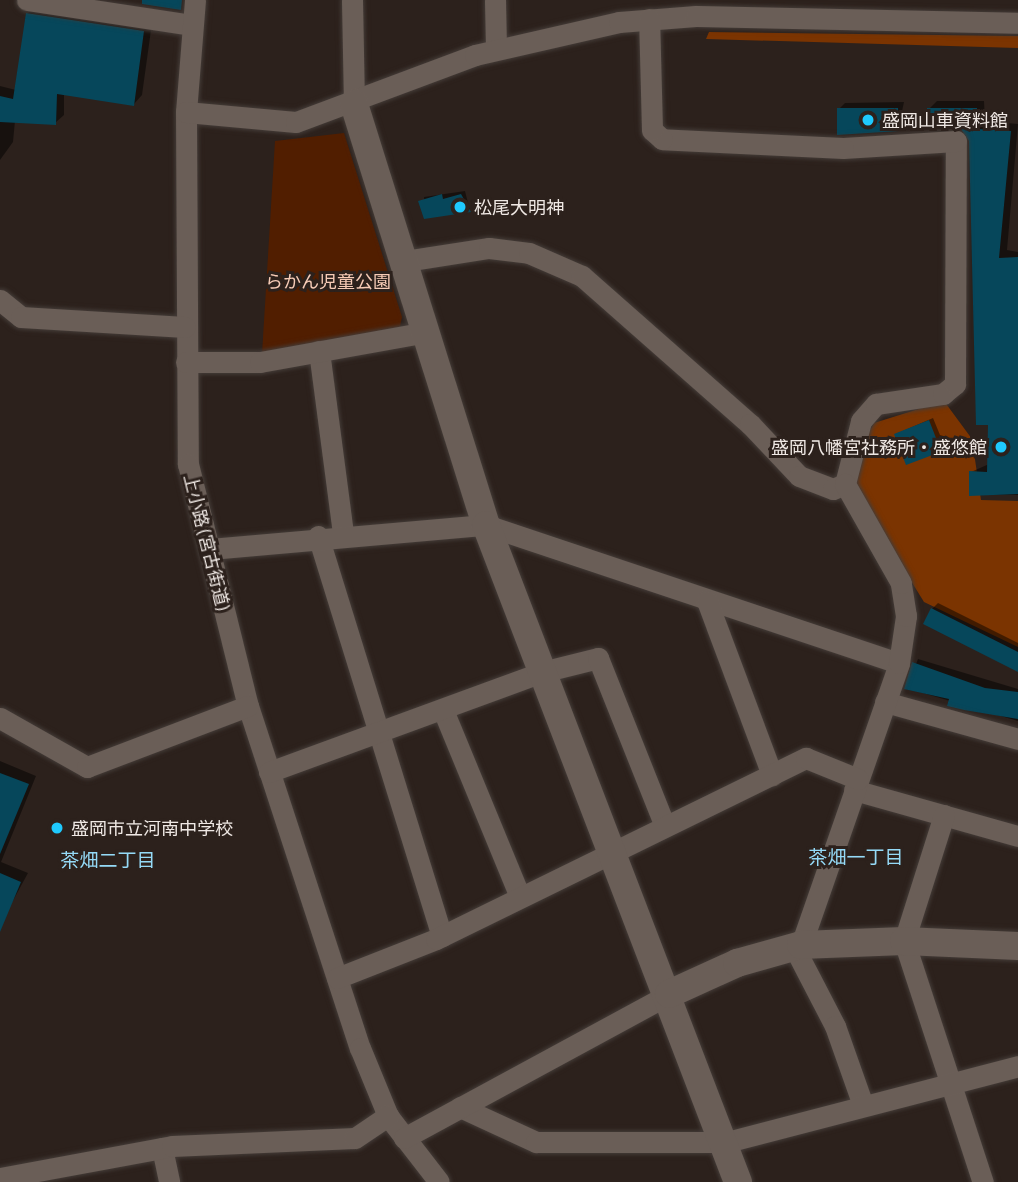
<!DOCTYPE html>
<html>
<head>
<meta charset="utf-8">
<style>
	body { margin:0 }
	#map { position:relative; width:1018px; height:1182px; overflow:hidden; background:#2c211c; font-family:Barlow,"Noto Sans JP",sans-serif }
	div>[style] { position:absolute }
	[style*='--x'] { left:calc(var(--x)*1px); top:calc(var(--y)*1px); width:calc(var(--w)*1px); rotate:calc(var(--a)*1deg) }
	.green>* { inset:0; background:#511e00 }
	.forest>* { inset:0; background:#7b3401 }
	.shadow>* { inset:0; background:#0007 }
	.building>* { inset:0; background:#06475b }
	.roads { filter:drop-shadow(0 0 2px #443c38) drop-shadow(0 0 2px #443c38) }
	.street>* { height:21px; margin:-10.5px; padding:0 10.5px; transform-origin:10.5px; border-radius:10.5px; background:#6a5e57 }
	.secondary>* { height:28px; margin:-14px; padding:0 14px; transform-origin:14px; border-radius:14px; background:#6a5e57 }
	.dots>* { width:19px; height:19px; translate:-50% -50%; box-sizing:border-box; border:4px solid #2c211c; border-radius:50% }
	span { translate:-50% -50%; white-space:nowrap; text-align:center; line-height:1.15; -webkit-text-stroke:6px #2c211c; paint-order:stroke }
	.poi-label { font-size:18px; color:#efe8e4 }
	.left { translate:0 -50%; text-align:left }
	.right { translate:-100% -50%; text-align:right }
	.park-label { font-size:18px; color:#f6cbb6 }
	.street-label { font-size:18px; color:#efe8e4 }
	.neighbourhood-label { font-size:19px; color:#95daf7 }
</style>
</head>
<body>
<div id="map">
	<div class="green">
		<i style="clip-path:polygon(344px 133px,402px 317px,399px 331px,262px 354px,275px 141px)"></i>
	</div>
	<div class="forest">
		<i style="clip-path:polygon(709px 32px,1018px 36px,1018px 48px,706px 39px)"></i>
		<i style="clip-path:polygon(944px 401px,972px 439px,981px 500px,1018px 501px,1018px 647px,924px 602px,857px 494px,856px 455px,874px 423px)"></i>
	</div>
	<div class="shadow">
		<i style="clip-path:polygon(36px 6px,152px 23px,142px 95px,134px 104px,64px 94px,64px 115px,55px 123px,15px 121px,13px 142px,0 160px,0 86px,16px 90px,27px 14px)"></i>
		<i style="clip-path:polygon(937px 101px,984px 101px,985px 121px,1018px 124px,1007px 250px,1018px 252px,1018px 495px,971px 494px,971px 472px,989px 464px,990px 423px,971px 140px,962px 127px,929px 109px)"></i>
		<i style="clip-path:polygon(904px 102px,898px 130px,839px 109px,845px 103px)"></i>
		<i style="clip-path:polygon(465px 191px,470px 211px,425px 217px,424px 197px)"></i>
		<i style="clip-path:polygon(933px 418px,940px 435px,960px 441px,907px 462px,896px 434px)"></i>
		<i style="clip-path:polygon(938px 603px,1018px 643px,1018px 670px,932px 609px)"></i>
		<i style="clip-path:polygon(918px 659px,1018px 689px,1018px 721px,906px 688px)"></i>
		<i style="clip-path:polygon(0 761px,36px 776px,1px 862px,28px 873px,9px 908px,0 905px)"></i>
	</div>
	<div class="building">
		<i style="clip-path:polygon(142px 0,182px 0,181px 10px,142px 4px)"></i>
		<i style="clip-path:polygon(26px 13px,144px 31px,134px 106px,57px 94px,56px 125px,0 122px,0 96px,13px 99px)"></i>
		<i style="clip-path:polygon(837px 108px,898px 108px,899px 131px,837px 135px)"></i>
		<i style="clip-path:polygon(927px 108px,977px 108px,977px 129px,1011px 131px,999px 258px,1018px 257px,1018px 494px,969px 496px,969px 471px,987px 472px,988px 425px,976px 425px,969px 141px,961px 129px,927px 126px)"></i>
		<i style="clip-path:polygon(442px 194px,443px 199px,461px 194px,471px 212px,424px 219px,418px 201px)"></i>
		<i style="clip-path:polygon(929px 420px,936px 438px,959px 445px,906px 465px,894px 434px)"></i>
		<i style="clip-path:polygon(931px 608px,1018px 652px,1018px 672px,923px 624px)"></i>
		<i style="clip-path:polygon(912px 662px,985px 688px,1018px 692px,1018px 719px,964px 710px,947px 706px,949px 699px,904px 689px)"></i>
		<i style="clip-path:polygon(0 773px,29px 784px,0 854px)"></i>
		<i style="clip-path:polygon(0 873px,21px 882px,0 932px)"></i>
	</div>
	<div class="roads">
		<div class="street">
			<i style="--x:27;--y:0;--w:167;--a:8.6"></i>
			<i style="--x:195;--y:0;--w:112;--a:94.6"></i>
			<i style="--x:186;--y:112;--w:352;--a:89.7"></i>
			<i style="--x:188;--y:464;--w:249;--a:76.1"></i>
			<i style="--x:248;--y:706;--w:360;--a:71.9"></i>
			<i style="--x:360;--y:1048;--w:74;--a:67.6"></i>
			<i style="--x:388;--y:1116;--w:83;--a:52.3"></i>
			<i style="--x:352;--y:0;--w:104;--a:88.9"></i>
			<i style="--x:495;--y:0;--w:49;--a:88.8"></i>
			<i style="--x:186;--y:112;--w:110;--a:5.2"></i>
			<i style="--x:296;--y:122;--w:191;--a:-20.5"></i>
			<i style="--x:475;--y:55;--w:148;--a:-12.9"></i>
			<i style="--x:619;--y:22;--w:77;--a:-4.5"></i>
			<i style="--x:696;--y:16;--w:322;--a:1.2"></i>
			<i style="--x:405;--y:261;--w:85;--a:-8.8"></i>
			<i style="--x:489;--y:248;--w:40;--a:7.1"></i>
			<i style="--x:529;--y:253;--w:58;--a:23.5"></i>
			<i style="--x:582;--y:276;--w:224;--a:41.4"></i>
			<i style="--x:750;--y:424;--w:71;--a:46.7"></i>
			<i style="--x:799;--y:476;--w:36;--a:21"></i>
			<i style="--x:833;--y:489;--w:13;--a:-23"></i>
			<i style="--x:845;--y:484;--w:65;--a:-75.7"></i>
			<i style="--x:861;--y:421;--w:23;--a:-49"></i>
			<i style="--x:876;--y:404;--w:68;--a:-8.5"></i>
			<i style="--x:943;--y:394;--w:16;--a:-40"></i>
			<i style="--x:955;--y:384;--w:243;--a:-89.8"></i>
			<i style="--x:956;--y:141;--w:113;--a:176.5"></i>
			<i style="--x:843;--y:148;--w:181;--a:-177.2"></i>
			<i style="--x:662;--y:139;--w:13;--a:-138"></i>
			<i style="--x:652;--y:130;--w:111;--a:-91.5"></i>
			<i style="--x:0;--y:300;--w:27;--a:39"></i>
			<i style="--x:21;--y:317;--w:164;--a:3.5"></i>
			<i style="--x:319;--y:351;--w:184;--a:82.5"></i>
			<i style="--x:186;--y:362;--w:74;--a:0"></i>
			<i style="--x:260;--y:362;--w:170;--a:-10.2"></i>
			<i style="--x:318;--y:536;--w:419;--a:72.8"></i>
			<i style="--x:209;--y:549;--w:278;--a:-5"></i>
			<i style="--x:486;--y:525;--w:435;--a:18.5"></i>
			<i style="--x:707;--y:601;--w:186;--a:69.5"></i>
			<i style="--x:885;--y:702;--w:138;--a:15.5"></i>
			<i style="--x:443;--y:710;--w:202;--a:67.6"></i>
			<i style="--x:0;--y:718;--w:100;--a:29.4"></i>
			<i style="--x:87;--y:767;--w:172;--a:-20.8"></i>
			<i style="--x:269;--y:772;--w:291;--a:-20.1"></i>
			<i style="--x:542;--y:672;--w:58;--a:-14"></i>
			<i style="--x:598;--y:658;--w:181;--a:68.3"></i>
			<i style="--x:854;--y:790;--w:170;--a:15.7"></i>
			<i style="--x:944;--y:815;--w:132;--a:107.6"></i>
			<i style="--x:904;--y:941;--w:254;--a:71.9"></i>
			<i style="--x:801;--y:945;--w:299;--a:-70.8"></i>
			<i style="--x:899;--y:663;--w:48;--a:-81.5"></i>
			<i style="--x:906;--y:616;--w:33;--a:-99"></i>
			<i style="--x:901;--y:583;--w:114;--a:-119.5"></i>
			<i style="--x:794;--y:947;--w:89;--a:62.6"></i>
			<i style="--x:835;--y:1026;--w:84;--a:70.5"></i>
			<i style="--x:337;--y:978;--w:106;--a:-21.5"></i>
			<i style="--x:436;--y:939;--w:412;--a:-26.1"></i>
			<i style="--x:806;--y:758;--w:56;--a:22"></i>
			<i style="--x:460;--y:1107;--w:84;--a:24.7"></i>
			<i style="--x:536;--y:1142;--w:191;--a:0"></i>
			<i style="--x:727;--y:1142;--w:301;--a:-14.6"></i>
			<i style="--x:404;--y:1138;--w:302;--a:-28.5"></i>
			<i style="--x:162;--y:1148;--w:35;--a:78"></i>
			<i style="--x:0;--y:1178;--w:175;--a:-10.5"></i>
			<i style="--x:172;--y:1146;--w:183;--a:-2.5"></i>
			<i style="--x:355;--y:1138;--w:40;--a:-34"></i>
		</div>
		<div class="secondary">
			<i style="--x:354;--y:104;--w:441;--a:72.6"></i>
			<i style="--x:486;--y:525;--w:704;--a:69.02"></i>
			<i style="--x:669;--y:994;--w:75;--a:-24.5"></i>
			<i style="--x:737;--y:963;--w:66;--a:-15.7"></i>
			<i style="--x:801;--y:945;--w:103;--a:-2.2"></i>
			<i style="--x:904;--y:941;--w:114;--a:2.5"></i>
		</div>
	</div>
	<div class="dots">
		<i style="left:868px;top:120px;background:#1fc9fd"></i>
		<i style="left:460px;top:207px;background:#1fc9fd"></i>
		<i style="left:1001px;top:447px;background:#1fc9fd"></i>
		<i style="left:57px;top:828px;background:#1fc9fd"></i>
	</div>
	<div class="poi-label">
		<span class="left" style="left:882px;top:120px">盛岡山車資料館</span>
		<span class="left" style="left:474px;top:207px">松尾大明神</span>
		<span class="right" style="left:987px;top:447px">盛岡八幡宮社務所・盛悠館</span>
		<span class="left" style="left:71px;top:828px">盛岡市立河南中学校</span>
	</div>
	<div class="park-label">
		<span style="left:328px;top:281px">らかん児童公園</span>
	</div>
	<div class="street-label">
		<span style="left:207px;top:542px;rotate:76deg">上小路 (宮古街道)</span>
	</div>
	<div class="neighbourhood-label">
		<span style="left:856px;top:857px">茶畑一丁目</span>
		<span style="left:108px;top:860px">茶畑二丁目</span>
	</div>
</div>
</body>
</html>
